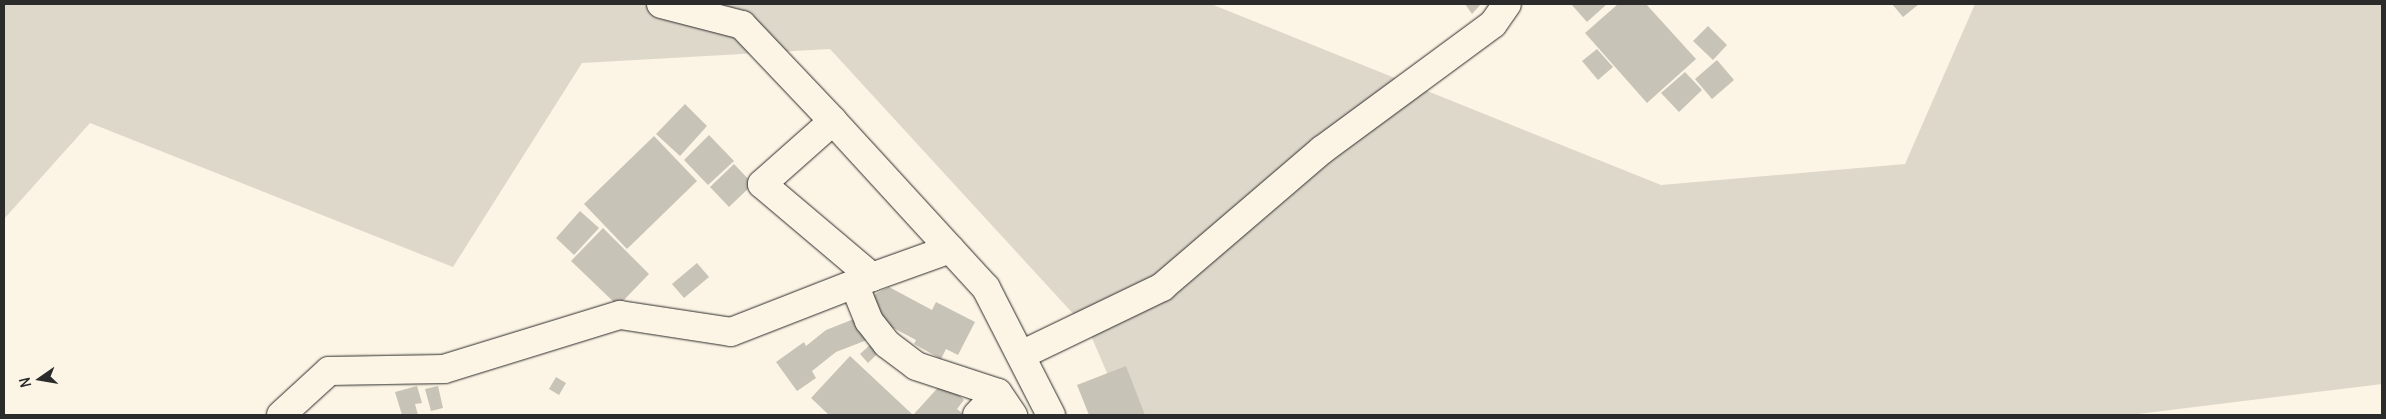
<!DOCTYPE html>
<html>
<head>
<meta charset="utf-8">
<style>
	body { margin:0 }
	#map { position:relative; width:2386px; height:419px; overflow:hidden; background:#fcf5e5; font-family:Delius,sans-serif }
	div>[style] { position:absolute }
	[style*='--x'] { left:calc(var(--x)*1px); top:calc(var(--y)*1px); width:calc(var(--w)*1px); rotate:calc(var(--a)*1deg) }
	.green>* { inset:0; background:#ded8ca }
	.building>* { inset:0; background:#c8c3b7 }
	.roads { filter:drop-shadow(0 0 1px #2b2b2b) drop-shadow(0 0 1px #2b2b2b) }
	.minor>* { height:28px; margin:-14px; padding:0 14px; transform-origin:14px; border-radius:14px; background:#fcf5e5 }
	span { translate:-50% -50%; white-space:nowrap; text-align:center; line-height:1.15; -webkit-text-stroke:4.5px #fcf5e5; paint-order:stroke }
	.frame { position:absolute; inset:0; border:5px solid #2b2b2b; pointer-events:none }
	.north { position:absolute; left:15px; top:354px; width:50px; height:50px; -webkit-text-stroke:4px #fcf5e5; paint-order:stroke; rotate:257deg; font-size:14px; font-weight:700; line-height:20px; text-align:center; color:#2b2b2b }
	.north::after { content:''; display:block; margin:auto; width:18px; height:22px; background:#2b2b2b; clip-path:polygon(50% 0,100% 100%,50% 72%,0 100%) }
</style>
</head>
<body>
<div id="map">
	<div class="green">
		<i style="clip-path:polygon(4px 4px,1211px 4px,1661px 185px,1905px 164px,1975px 4px,2382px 4px,2382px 384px,2130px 415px,1125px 415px,1089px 331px,830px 49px,582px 63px,453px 267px,90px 123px,4px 219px)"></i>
	</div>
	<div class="building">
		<i style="clip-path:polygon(1465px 4px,1481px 4px,1472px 14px)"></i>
		<i style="clip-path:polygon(1571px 4px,1607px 4px,1587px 22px)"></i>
		<i style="clip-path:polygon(1618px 4px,1646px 4px,1696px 59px,1647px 103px,1585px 33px)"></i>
		<i style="clip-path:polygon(1892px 4px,1919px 4px,1903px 17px)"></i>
		<i style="clip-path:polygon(1708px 26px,1727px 45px,1713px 60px,1693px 41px)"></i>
		<i style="clip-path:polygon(1597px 49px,1613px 67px,1598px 80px,1582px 61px)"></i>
		<i style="clip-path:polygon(1717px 60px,1734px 80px,1712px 99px,1695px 79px)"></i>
		<i style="clip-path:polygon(1685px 72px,1702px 90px,1679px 112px,1661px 93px)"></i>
		<i style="clip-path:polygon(685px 104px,707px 126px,680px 156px,656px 134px)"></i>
		<i style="clip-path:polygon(709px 135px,734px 161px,708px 185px,684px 160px)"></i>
		<i style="clip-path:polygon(654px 136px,697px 181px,627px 249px,584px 204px)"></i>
		<i style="clip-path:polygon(734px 164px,753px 184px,729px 207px,710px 187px)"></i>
		<i style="clip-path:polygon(580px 211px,599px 228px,574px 255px,556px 238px)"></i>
		<i style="clip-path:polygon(603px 228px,649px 274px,618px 306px,571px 261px)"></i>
		<i style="clip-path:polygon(697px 263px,709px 277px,684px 298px,672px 284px)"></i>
		<i style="clip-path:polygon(889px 287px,932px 310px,936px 302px,975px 322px,958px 355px,946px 349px,941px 359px,914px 344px,916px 340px,882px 322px,871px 296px)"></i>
		<i style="clip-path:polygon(859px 317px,867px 340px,836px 352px,812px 371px,816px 378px,797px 391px,776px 362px,804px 342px,806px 346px,826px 330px)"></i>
		<i style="clip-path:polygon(871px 344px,878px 353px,868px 363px,860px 354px)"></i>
		<i style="clip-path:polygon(850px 356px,913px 415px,944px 381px,964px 400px,957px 409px,964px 415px,829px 415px,811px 398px)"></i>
		<i style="clip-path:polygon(1126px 366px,1145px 415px,1089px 415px,1077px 385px)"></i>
		<i style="clip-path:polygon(556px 377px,566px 383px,559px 395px,549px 389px)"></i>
		<i style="clip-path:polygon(417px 386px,422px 403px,415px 404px,418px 415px,402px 415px,395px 392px)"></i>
		<i style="clip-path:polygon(438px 386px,443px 408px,431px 411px,425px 389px)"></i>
	</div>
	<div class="roads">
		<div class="minor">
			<i style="--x:661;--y:4;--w:84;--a:14.5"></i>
			<i style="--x:742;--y:25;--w:132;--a:46.5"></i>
			<i style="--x:833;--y:121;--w:226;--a:47.5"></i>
			<i style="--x:986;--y:288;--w:143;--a:62.9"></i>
			<i style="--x:872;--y:277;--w:83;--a:-19.7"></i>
			<i style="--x:854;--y:284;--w:40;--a:68"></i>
			<i style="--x:869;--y:321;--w:29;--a:52"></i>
			<i style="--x:887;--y:344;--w:36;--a:37"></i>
			<i style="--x:916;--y:366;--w:86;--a:18.2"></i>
			<i style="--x:1021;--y:355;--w:157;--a:-25.7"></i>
			<i style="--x:1162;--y:287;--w:211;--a:-40.6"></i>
			<i style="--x:1322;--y:150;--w:212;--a:-36.4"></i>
			<i style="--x:1493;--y:24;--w:24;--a:-55"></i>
			<i style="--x:281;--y:415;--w:65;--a:-42.5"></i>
			<i style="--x:329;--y:371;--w:115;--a:-1"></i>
			<i style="--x:444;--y:369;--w:184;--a:-17.1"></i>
			<i style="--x:620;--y:315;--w:112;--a:8.7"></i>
			<i style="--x:731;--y:332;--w:151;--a:-21.3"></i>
			<i style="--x:872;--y:277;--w:144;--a:-139.8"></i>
			<i style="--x:762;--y:184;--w:95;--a:-41.6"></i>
			<i style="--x:977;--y:415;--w:30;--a:-46"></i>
			<i style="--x:998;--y:393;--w:27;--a:56"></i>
		</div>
	</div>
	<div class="frame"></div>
	<div class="north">N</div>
</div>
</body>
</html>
